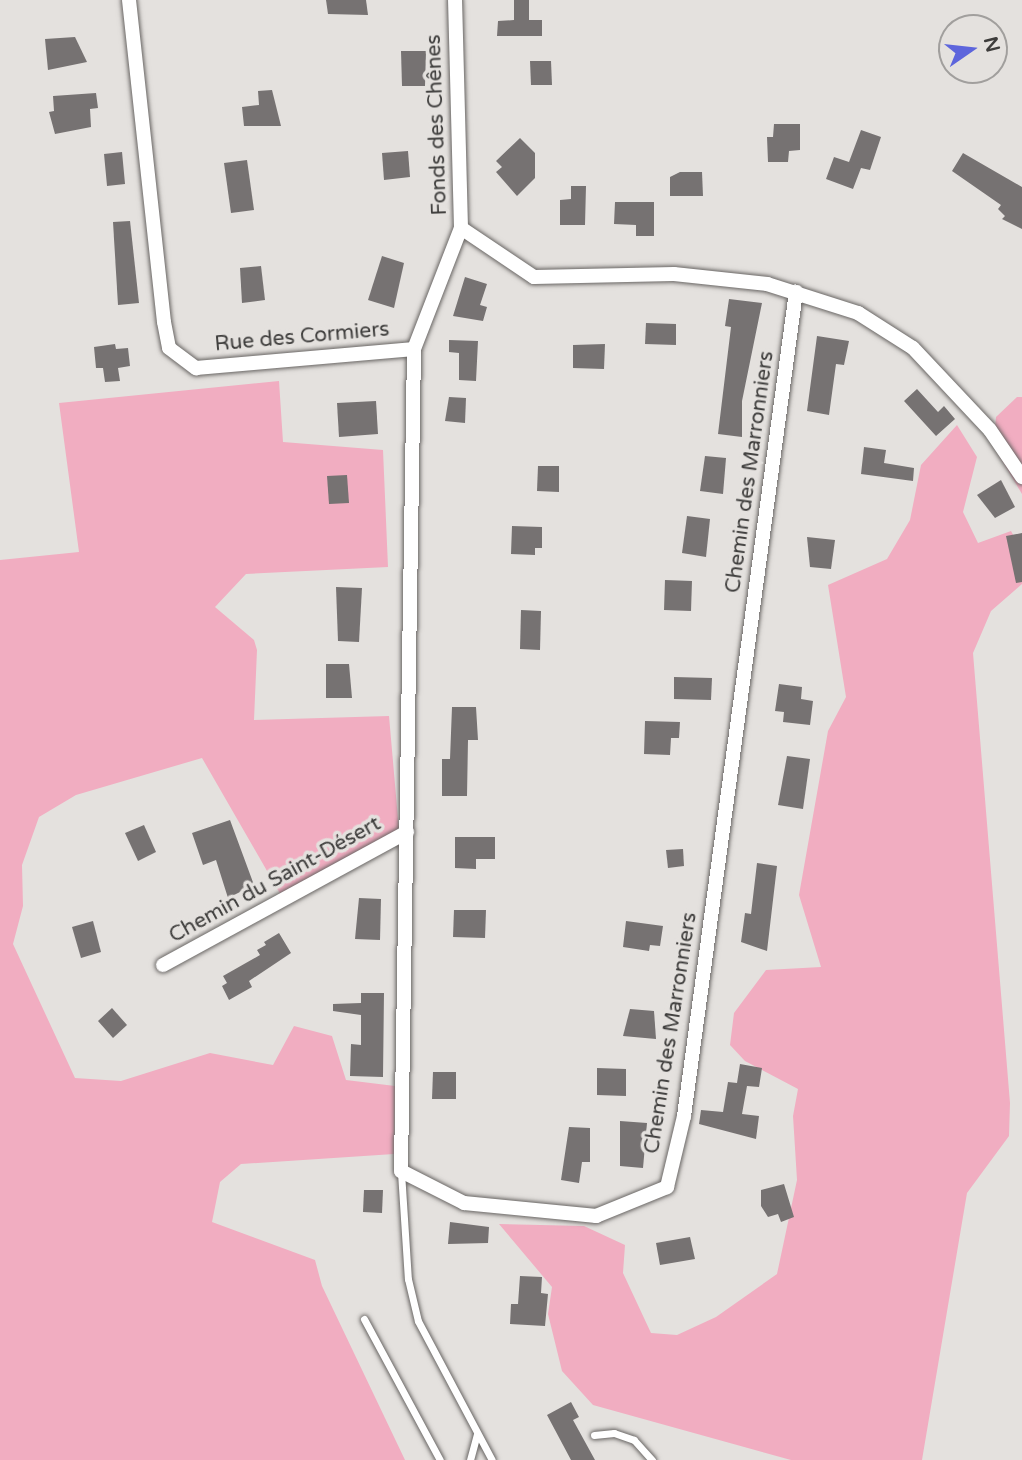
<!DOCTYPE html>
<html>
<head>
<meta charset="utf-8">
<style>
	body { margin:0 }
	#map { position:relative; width:1022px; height:1460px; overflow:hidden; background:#e4e1de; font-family:"Varela Round",sans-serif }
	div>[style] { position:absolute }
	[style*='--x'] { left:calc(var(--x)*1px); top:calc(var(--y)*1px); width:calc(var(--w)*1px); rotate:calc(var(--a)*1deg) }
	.green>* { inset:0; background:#f1adc1 }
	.building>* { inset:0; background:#767272 }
	.roads { filter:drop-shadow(0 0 2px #696664) drop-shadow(0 0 2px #696664) }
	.service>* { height:7px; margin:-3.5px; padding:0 3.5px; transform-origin:3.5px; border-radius:3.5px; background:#fff }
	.minor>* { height:14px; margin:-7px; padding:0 7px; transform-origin:7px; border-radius:7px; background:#fff }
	span { translate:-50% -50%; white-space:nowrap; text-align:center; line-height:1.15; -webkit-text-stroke:7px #e4e1de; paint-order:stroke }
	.street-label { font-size:21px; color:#3d3c3b }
	.north { position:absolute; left:938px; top:14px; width:70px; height:70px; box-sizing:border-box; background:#e4e1de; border:2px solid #a19f9d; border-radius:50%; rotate:76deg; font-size:19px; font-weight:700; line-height:28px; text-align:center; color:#3d3c3b }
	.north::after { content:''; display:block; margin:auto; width:24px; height:32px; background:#5d65dc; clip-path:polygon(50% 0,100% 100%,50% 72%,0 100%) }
</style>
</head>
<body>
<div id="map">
	<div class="green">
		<i style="clip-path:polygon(279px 381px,283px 442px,383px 450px,388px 567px,246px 574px,215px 607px,254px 640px,257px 650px,254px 720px,389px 716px,399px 830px,282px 897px,202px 758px,76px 795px,39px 817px,22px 865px,23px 906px,13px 944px,75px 1078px,121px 1081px,210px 1053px,273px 1065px,294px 1026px,332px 1036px,346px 1080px,395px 1086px,394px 1154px,241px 1164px,220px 1182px,212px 1222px,315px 1260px,322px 1286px,405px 1460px,0 1460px,0 560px,79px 552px,59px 403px)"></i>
		<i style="clip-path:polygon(1017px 397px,1022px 397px,1022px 494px,998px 454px,995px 428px,996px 417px)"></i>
		<i style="clip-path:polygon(957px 425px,977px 457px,963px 512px,978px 543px,1011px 531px,1022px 551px,1022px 584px,991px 611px,973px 653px,1010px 1103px,1009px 1136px,967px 1193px,922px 1460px,791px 1460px,593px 1405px,562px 1371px,548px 1314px,552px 1287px,499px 1224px,584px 1226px,625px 1245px,623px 1273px,651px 1333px,677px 1335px,716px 1317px,777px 1274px,797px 1180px,793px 1116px,798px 1089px,745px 1061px,730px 1045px,734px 1013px,766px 970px,821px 967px,799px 895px,828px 731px,846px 697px,828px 585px,887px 559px,910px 520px,921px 465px)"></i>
	</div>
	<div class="building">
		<i style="clip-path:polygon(326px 0,366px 0,368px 15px,328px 14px)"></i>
		<i style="clip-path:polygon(514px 0,529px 0,529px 20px,542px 20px,542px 36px,497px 36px,498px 21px,514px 20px)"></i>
		<i style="clip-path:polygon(75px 37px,87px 62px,48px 70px,45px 39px)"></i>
		<i style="clip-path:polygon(401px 51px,426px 51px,425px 86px,402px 86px)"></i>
		<i style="clip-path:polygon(530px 61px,551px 61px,552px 85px,531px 85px)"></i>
		<i style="clip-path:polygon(272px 90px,281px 126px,244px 126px,242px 107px,259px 105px,258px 91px)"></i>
		<i style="clip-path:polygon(96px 93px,98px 108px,90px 109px,91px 127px,55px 134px,49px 112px,54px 111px,53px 96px)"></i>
		<i style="clip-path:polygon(774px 124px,800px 124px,800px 150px,789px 151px,788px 162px,768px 162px,767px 137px,773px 137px)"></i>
		<i style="clip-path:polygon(861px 130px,881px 137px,870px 170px,861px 168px,853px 189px,826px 179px,834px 157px,849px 162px)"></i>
		<i style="clip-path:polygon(520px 138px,535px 153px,535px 178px,517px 196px,496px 172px,502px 167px,496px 161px)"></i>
		<i style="clip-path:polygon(408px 151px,410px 177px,384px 180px,382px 153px)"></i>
		<i style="clip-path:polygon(122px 152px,125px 184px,107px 186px,104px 154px)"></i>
		<i style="clip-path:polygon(963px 153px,1022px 187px,1022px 229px,1002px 219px,1005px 216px,998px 209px,1001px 205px,952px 171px)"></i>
		<i style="clip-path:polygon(247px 160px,254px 210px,231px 213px,224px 163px)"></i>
		<i style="clip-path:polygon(680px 172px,702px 172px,703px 196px,670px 196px,670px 177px)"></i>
		<i style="clip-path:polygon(571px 186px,586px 186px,585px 225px,560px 225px,560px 200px,571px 199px)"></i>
		<i style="clip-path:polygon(615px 202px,654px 202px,654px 236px,636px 236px,636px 225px,614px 224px)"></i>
		<i style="clip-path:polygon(130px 221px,139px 303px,118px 305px,113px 222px)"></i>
		<i style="clip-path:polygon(382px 256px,404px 263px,394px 308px,368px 300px)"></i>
		<i style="clip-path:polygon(261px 266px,265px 300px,242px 303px,240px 268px)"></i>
		<i style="clip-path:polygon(465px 277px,487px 284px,480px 305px,487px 307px,483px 321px,453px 316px)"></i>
		<i style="clip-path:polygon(729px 299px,762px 303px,742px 401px,742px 437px,718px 434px,731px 327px,725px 326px)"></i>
		<i style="clip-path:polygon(646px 323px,676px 324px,676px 345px,645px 344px)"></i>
		<i style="clip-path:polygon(817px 336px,849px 341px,844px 365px,836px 364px,829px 415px,807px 411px)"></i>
		<i style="clip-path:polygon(449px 340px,478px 341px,476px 381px,459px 380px,459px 353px,449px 352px)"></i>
		<i style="clip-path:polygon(115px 344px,116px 349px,128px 348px,130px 366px,118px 368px,120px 381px,105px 382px,103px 368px,96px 368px,94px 347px)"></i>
		<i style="clip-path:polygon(605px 344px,604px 369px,573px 368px,573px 345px)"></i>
		<i style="clip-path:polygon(917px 389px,938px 412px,944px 406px,955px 419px,936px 436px,904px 401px)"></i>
		<i style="clip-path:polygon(449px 397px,466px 398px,465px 423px,445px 421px)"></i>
		<i style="clip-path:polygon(376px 401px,378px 434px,339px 437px,337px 403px)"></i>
		<i style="clip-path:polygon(864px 447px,886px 450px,884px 463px,914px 468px,913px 481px,861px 474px)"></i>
		<i style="clip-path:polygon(705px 456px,726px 458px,723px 494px,700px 491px)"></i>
		<i style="clip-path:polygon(538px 466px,559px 466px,559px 492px,537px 491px)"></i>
		<i style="clip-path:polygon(347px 475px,349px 503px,329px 504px,327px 476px)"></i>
		<i style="clip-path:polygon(1001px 480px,1015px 507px,995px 518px,977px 495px)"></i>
		<i style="clip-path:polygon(687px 516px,710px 519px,706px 557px,682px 553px)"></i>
		<i style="clip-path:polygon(512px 526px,542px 527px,542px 548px,535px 548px,535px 555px,511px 554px)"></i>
		<i style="clip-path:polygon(1022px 533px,1022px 582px,1016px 583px,1006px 536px)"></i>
		<i style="clip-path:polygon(807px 537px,835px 540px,831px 569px,810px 567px)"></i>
		<i style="clip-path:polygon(665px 580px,692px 581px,691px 611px,664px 610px)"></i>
		<i style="clip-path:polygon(336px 587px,362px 588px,359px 642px,338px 641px)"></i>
		<i style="clip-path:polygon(521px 610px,541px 611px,540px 650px,520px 649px)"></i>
		<i style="clip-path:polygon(326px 664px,349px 664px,352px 698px,326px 698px)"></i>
		<i style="clip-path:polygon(674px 677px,712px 678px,711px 700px,674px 699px)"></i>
		<i style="clip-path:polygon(779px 684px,802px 687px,801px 699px,813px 701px,810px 725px,783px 722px,784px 712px,775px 711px)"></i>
		<i style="clip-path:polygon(452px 707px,476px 707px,478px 740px,468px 740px,467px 796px,442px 796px,442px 759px,450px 759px)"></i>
		<i style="clip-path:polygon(645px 721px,680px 722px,679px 738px,671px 738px,670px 755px,644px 754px)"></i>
		<i style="clip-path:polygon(787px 756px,810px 759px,803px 809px,778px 805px)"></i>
		<i style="clip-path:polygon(230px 820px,254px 885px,228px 898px,216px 860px,203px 865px,192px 833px)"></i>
		<i style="clip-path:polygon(144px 825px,156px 852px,138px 861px,125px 833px)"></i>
		<i style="clip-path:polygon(455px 837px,495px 837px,495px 859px,476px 859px,476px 869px,455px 868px)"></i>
		<i style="clip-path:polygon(683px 849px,684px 866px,668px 868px,666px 850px)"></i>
		<i style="clip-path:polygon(757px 863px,777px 866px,767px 951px,741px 942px,745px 913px,751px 914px)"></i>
		<i style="clip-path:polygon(359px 898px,381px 899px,380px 940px,355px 939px)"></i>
		<i style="clip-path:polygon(454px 910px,486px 910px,485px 938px,453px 937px)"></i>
		<i style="clip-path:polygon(93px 921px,101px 952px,81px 958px,72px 927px)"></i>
		<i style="clip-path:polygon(626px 921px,663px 926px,660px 946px,650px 945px,649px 951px,623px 947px)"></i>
		<i style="clip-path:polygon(279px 933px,291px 953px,249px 981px,252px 987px,229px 1000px,222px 986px,227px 983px,223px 976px,260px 955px,257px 950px,266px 945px,264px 942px)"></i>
		<i style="clip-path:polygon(361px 993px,384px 993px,383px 1077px,350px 1076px,351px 1044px,361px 1045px,361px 1015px,333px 1011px,333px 1004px,361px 1003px)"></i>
		<i style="clip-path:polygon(112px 1008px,127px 1025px,113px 1038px,98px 1021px)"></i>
		<i style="clip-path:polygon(630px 1009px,654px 1011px,656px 1039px,623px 1036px)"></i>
		<i style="clip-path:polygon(740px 1064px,762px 1068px,759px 1087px,747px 1086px,742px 1114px,759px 1116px,756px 1139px,699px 1124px,701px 1110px,723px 1112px,728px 1082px,737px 1083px)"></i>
		<i style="clip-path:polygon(597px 1068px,626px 1069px,626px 1096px,597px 1095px)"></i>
		<i style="clip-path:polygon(433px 1072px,456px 1072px,456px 1099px,432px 1099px)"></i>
		<i style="clip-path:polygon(620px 1121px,647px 1123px,643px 1168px,620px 1166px)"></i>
		<i style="clip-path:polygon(569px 1127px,590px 1128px,590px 1162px,582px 1162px,579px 1183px,561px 1180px)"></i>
		<i style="clip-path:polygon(784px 1184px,794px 1217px,781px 1222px,778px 1214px,768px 1217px,761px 1206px,761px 1190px)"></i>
		<i style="clip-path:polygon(364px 1190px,383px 1190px,382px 1213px,363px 1212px)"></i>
		<i style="clip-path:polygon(450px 1222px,489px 1227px,488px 1243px,448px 1244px)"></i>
		<i style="clip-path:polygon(690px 1237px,695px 1259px,660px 1265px,656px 1243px)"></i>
		<i style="clip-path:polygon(520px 1276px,542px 1277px,541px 1293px,548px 1294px,545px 1326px,510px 1324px,511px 1304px,518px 1304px)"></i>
		<i style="clip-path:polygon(571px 1402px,579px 1417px,573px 1420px,595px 1460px,571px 1460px,547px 1415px)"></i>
	</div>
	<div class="roads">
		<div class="service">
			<i style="--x:401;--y:1172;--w:107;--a:86.3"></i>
			<i style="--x:408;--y:1279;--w:43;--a:76.6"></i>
			<i style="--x:418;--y:1321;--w:157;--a:62"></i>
			<i style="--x:364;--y:1319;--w:160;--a:61.7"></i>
			<i style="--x:594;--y:1435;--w:20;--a:-6"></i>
			<i style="--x:614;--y:1433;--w:21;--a:19"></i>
			<i style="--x:634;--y:1440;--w:27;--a:48"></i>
			<i style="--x:470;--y:1460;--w:27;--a:-75"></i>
		</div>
		<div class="minor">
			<i style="--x:129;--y:0;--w:324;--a:83.8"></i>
			<i style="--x:164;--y:322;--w:26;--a:79"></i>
			<i style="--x:169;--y:348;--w:34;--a:37"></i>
			<i style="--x:196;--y:368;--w:219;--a:-5"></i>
			<i style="--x:414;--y:349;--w:130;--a:-68.8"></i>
			<i style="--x:461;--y:228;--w:228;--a:-91.5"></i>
			<i style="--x:461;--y:228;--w:88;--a:33.9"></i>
			<i style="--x:534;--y:277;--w:140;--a:-1.2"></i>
			<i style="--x:674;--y:274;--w:94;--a:6.1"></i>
			<i style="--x:767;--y:284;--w:96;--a:17.7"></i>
			<i style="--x:858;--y:313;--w:65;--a:32.5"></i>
			<i style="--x:913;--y:348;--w:112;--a:46.8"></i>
			<i style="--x:990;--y:430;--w:57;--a:55.8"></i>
			<i style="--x:414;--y:349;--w:822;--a:90.91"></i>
			<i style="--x:401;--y:1171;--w:71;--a:26.9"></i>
			<i style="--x:464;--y:1203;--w:133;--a:5.6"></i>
			<i style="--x:596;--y:1216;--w:77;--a:-22.2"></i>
			<i style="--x:667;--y:1187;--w:73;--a:-76.5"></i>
			<i style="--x:684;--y:1116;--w:832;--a:-82.26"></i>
			<i style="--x:163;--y:965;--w:278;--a:-28.6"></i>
		</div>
	</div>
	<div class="street-label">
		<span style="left:437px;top:125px;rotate:-92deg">Fonds des Chênes</span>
		<span style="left:302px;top:337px;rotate:-5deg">Rue des Cormiers</span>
		<span style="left:750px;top:472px;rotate:-82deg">Chemin des Marronniers</span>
		<span style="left:275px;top:880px;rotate:-29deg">Chemin du Saint-Désert</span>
		<span style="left:671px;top:1033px;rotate:-81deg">Chemin des Marronniers</span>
	</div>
	<div class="north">N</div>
</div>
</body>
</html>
